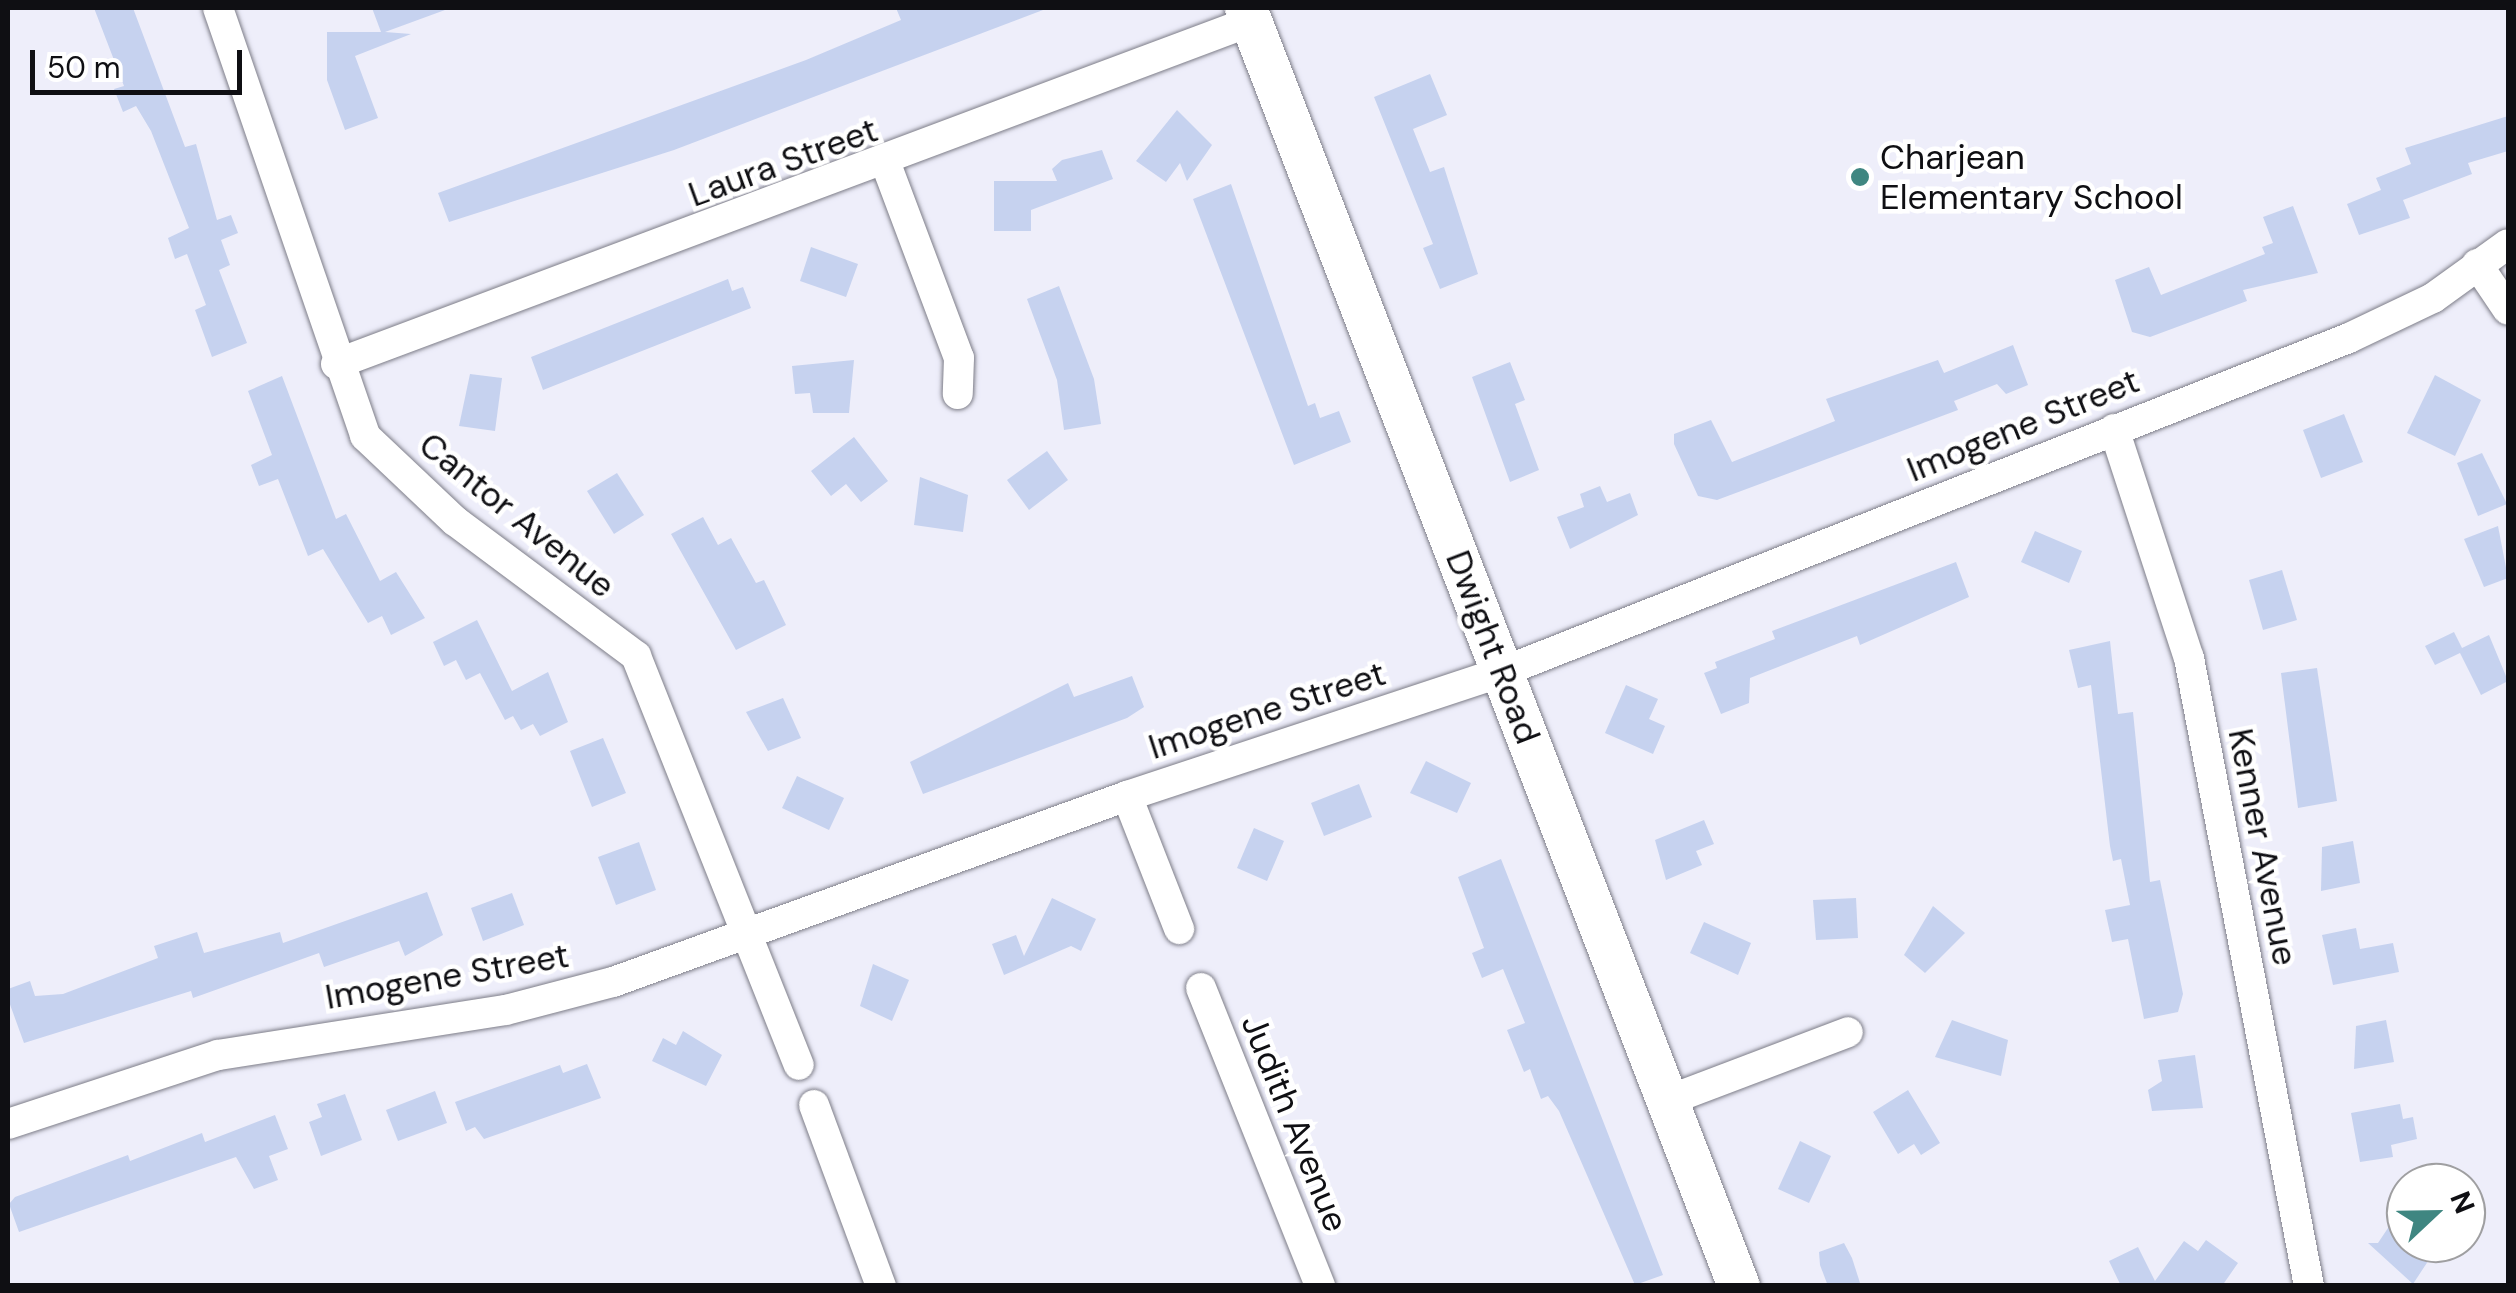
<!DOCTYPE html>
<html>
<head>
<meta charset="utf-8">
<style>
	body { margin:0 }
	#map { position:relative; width:2516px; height:1293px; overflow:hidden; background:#eeeefa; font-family:"DM Sans",sans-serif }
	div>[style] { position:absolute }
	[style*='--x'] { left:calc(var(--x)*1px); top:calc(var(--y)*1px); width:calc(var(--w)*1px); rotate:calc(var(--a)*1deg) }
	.building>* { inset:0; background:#c6d2ef }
	.roads { filter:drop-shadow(0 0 2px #7d7d88) drop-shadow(0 0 2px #7d7d88) }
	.street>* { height:30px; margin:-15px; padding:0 15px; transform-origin:15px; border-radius:15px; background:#fff }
	.secondary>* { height:42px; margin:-21px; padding:0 21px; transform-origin:21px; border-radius:21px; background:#fff }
	.dots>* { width:28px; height:28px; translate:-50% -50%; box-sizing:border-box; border:5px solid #fff; border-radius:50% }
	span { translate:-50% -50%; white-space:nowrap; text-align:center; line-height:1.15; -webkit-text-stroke:9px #fff; paint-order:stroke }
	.poi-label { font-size:35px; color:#0f0f13 }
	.left { translate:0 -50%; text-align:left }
	.street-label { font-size:35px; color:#0f0f13 }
	.frame { position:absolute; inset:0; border:10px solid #0f0f13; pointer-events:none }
	.north { position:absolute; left:2386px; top:1163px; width:100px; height:100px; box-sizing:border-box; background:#fff; border:2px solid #9f9fa1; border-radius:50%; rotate:68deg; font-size:28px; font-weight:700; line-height:40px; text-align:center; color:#0f0f13 }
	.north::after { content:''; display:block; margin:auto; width:35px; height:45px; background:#3f8681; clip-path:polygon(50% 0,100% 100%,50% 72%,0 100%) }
	.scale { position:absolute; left:30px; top:50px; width:212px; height:45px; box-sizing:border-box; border:5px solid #0f0f13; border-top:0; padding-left:12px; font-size:30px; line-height:35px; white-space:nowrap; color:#0f0f13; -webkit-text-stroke:8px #fff; paint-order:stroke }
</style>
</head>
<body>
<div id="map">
	<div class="building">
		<i style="clip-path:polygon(94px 8px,133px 8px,185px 147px,196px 144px,217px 220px,231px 215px,238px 233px,221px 240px,230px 265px,219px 270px,247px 343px,212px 357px,195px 310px,206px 305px,187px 254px,175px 259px,168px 238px,189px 228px,151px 131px,136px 106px,123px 112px,114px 89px,124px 86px)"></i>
		<i style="clip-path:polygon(372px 8px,445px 10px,385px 32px,411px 34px,355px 56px,378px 118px,345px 130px,327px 80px,327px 32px,381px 32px)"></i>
		<i style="clip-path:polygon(896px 8px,1043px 10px,674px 150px,449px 222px,438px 193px,806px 60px,901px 20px)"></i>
		<i style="clip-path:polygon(1430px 74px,1447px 115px,1413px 129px,1430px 172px,1444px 167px,1478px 274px,1440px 289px,1423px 248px,1433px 244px,1374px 97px)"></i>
		<i style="clip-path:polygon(1177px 110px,1212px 145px,1187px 181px,1180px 163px,1166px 182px,1136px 161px)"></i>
		<i style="clip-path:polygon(2508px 116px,2508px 151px,2468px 163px,2472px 174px,2403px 200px,2410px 218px,2359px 235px,2347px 204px,2381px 190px,2376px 178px,2411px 164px,2405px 148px)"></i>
		<i style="clip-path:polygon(1102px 150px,1113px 179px,1031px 210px,1031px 231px,994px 231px,994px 181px,1057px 181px,1052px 169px,1062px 160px)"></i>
		<i style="clip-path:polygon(1231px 184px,1308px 406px,1315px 403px,1320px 418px,1339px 411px,1351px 442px,1294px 465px,1193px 199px)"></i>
		<i style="clip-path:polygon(2293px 206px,2318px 273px,2243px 290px,2247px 301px,2150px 337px,2132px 332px,2115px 280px,2149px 267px,2161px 295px,2265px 254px,2262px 247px,2273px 243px,2263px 217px)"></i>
		<i style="clip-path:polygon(811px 247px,858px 264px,846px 297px,800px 281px)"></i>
		<i style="clip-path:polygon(728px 279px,732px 291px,743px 287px,751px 308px,543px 390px,531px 357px)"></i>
		<i style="clip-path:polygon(1059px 286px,1094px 379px,1101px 424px,1064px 430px,1057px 380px,1027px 299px)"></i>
		<i style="clip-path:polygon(2013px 345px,2028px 385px,2006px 394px,1997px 384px,1954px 401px,1958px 410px,1717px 500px,1698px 496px,1674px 444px,1674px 434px,1711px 420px,1732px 462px,1835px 421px,1826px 399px,1938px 360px,1944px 373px)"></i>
		<i style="clip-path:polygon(854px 360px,849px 413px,813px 413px,810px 393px,795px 394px,792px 366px)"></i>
		<i style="clip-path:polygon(1510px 362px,1525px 400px,1515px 404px,1539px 470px,1510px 482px,1472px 377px)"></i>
		<i style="clip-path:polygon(470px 374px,502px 378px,495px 431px,459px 426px)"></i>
		<i style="clip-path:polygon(2435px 375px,2481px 400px,2455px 456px,2407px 433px)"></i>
		<i style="clip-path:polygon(282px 376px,336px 519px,346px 514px,380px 581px,396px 572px,425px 618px,391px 635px,382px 616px,368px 623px,323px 549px,308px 556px,278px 479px,259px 486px,251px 465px,272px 455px,248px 391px)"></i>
		<i style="clip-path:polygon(2344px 414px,2363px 462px,2321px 478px,2303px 430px)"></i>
		<i style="clip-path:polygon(854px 437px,888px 481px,861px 502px,846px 484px,831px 496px,811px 471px)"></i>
		<i style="clip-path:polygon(1047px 451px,1068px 480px,1029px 510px,1007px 480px)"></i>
		<i style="clip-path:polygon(2482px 453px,2507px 504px,2478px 516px,2457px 463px)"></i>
		<i style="clip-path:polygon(617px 473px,644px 515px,614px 534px,587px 491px)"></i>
		<i style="clip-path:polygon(920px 477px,968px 495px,963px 532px,914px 525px)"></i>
		<i style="clip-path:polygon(1600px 486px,1607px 502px,1630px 493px,1638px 515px,1570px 549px,1557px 517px,1584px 507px,1580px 494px)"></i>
		<i style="clip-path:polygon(703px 517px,718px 545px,731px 538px,756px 583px,764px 580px,786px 625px,736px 650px,671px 534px)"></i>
		<i style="clip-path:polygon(2498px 526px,2508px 578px,2484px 587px,2464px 539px)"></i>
		<i style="clip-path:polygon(2035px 531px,2082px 551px,2069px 583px,2021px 562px)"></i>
		<i style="clip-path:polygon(1956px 562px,1969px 597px,1860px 645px,1857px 636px,1750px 678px,1749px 703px,1721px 714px,1704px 673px,1717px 668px,1715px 662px,1775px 639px,1772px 631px)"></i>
		<i style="clip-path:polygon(2282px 570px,2297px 620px,2263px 630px,2249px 580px)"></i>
		<i style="clip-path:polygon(477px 620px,512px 691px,548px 672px,568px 722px,540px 736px,533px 724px,521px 730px,513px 716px,505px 720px,480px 673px,466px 680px,456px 660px,444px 666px,433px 642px)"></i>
		<i style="clip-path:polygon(2454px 632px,2462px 648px,2489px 635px,2508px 681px,2481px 695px,2460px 653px,2435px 665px,2425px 646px)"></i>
		<i style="clip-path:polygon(2110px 641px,2118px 714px,2133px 712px,2150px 882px,2160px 880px,2183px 994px,2178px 1012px,2144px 1019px,2128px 939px,2112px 942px,2105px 910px,2130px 905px,2121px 859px,2113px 861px,2110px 846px,2091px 685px,2078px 688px,2069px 650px)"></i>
		<i style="clip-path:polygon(2317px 668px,2337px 801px,2298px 808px,2281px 673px)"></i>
		<i style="clip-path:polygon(1132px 676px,1144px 707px,1127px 718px,923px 794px,910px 762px,1068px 683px,1074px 697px)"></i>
		<i style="clip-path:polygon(1626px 685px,1658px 699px,1649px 719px,1665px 726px,1653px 754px,1605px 733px)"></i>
		<i style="clip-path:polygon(783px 698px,801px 738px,768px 751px,746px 712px)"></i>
		<i style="clip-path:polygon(603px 738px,626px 793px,592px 807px,570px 751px)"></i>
		<i style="clip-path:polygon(1426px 761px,1471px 783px,1457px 813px,1410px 793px)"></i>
		<i style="clip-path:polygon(797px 776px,844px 798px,829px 830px,782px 808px)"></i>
		<i style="clip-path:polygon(1359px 784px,1372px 817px,1324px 836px,1311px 803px)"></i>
		<i style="clip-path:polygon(1704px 820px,1714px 844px,1696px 851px,1702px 865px,1666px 880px,1655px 840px)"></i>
		<i style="clip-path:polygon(1254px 828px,1284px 841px,1267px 881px,1237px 868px)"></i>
		<i style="clip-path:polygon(2353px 841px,2360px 883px,2321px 891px,2322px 847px)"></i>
		<i style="clip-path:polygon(639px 842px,656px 890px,616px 905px,598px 857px)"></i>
		<i style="clip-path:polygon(1501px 859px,1663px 1275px,1635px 1285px,1559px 1111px,1548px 1096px,1541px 1099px,1530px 1069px,1524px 1072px,1507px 1030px,1525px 1023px,1503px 969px,1482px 978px,1472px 953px,1484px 948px,1458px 877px)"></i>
		<i style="clip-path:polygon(427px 892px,443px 935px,405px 956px,399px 941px,324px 967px,319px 953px,193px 998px,191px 991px,24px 1043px,8px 999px,8px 989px,30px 981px,35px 996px,63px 994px,158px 958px,154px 946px,197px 932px,204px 953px,280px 932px,283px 943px)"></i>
		<i style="clip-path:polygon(512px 893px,524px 925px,483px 941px,471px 908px)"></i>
		<i style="clip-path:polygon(1052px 898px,1096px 919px,1081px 951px,1071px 946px,1004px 975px,992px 944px,1016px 935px,1024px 956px)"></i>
		<i style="clip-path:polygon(1856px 898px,1858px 938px,1816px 940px,1813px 900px)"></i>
		<i style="clip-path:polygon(1933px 906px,1965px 933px,1925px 973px,1904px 955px)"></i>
		<i style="clip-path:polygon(1704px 922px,1751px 943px,1738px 975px,1690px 953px)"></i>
		<i style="clip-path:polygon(2356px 928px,2360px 949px,2393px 943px,2399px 972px,2333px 985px,2322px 935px)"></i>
		<i style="clip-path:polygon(873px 964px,909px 980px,892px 1021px,860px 1006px)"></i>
		<i style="clip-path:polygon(1952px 1020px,2008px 1040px,2001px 1076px,1935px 1057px)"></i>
		<i style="clip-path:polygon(2386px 1020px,2394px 1062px,2354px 1069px,2356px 1026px)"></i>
		<i style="clip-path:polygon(683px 1031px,722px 1055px,706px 1086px,652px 1061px,663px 1038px,676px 1045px)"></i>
		<i style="clip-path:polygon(2195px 1055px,2203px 1108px,2152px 1111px,2148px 1090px,2162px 1081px,2158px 1060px)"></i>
		<i style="clip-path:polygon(587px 1064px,601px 1098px,484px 1139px,475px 1127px,466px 1131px,455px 1102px,560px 1065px,563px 1073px)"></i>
		<i style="clip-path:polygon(1908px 1090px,1940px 1143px,1921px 1155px,1914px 1144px,1898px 1154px,1873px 1112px)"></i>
		<i style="clip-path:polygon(435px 1091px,447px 1123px,398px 1141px,386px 1110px)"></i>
		<i style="clip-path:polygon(345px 1094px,362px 1140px,321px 1156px,309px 1122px,322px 1117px,317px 1104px)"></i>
		<i style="clip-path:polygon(2400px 1104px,2403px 1119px,2413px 1117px,2417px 1139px,2391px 1145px,2393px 1157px,2360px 1162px,2351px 1113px)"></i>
		<i style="clip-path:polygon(275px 1115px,288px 1149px,269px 1156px,278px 1180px,254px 1189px,236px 1157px,19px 1232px,9px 1204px,15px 1197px,128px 1155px,130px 1161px,202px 1133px,205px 1142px)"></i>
		<i style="clip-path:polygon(1800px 1141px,1831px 1156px,1809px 1203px,1778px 1189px)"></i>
		<i style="clip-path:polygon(2406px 1201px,2406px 1243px,2440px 1243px,2413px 1284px,2368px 1243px,2378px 1243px)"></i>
		<i style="clip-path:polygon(2206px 1240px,2238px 1263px,2222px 1286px,2121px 1286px,2109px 1261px,2138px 1247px,2155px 1281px,2184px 1241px,2198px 1251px)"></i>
		<i style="clip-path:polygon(1844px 1243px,1852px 1258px,1861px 1286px,1828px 1286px,1820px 1265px,1819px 1252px)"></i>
	</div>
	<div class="roads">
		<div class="street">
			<i style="--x:218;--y:8;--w:453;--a:71"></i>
			<i style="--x:365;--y:436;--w:124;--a:43.4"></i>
			<i style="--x:455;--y:521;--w:226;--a:36.7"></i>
			<i style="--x:636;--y:656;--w:440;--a:68.3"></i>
			<i style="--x:886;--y:164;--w:207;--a:69.4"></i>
			<i style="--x:959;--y:358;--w:36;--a:92"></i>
			<i style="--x:2477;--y:264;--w:55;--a:56"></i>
			<i style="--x:336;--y:364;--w:978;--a:-20.53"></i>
			<i style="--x:2114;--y:429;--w:241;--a:71.9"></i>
			<i style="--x:2189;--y:658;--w:639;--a:79.18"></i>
			<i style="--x:1127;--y:796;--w:143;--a:68.6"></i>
			<i style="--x:1201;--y:988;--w:321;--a:68.2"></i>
			<i style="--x:1672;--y:1099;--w:188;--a:-20.8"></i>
			<i style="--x:814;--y:1105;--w:193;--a:69.7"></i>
			<i style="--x:8;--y:1124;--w:221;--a:-18.2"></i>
			<i style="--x:218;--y:1055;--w:291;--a:-8.9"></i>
			<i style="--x:506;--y:1010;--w:111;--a:-14.7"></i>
			<i style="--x:613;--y:982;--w:547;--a:-19.89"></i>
			<i style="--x:1127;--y:796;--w:395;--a:-18.3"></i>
			<i style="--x:1502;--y:672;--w:910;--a:-21.52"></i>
			<i style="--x:2349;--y:338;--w:93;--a:-25.5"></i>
			<i style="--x:2433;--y:298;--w:92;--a:-35.8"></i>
		</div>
		<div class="secondary">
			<i style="--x:1246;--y:8;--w:1370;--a:68.91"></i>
		</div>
	</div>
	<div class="dots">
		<i style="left:1860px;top:177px;background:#3f8681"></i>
	</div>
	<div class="poi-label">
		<span class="left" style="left:1880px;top:177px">Charjean<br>Elementary School</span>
	</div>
	<div class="street-label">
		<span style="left:783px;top:162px;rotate:-20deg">Laura Street</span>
		<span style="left:2023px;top:425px;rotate:-22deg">Imogene Street</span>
		<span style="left:517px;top:515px;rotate:39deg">Cantor Avenue</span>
		<span style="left:1493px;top:647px;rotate:69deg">Dwight Road</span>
		<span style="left:1267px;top:710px;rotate:-18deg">Imogene Street</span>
		<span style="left:2263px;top:847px;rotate:79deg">Kenner Avenue</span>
		<span style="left:447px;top:976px;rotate:-10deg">Imogene Street</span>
		<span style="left:1295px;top:1123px;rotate:68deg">Judith Avenue</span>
	</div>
	<div class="frame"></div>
	<div class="north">N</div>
	<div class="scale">50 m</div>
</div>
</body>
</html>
